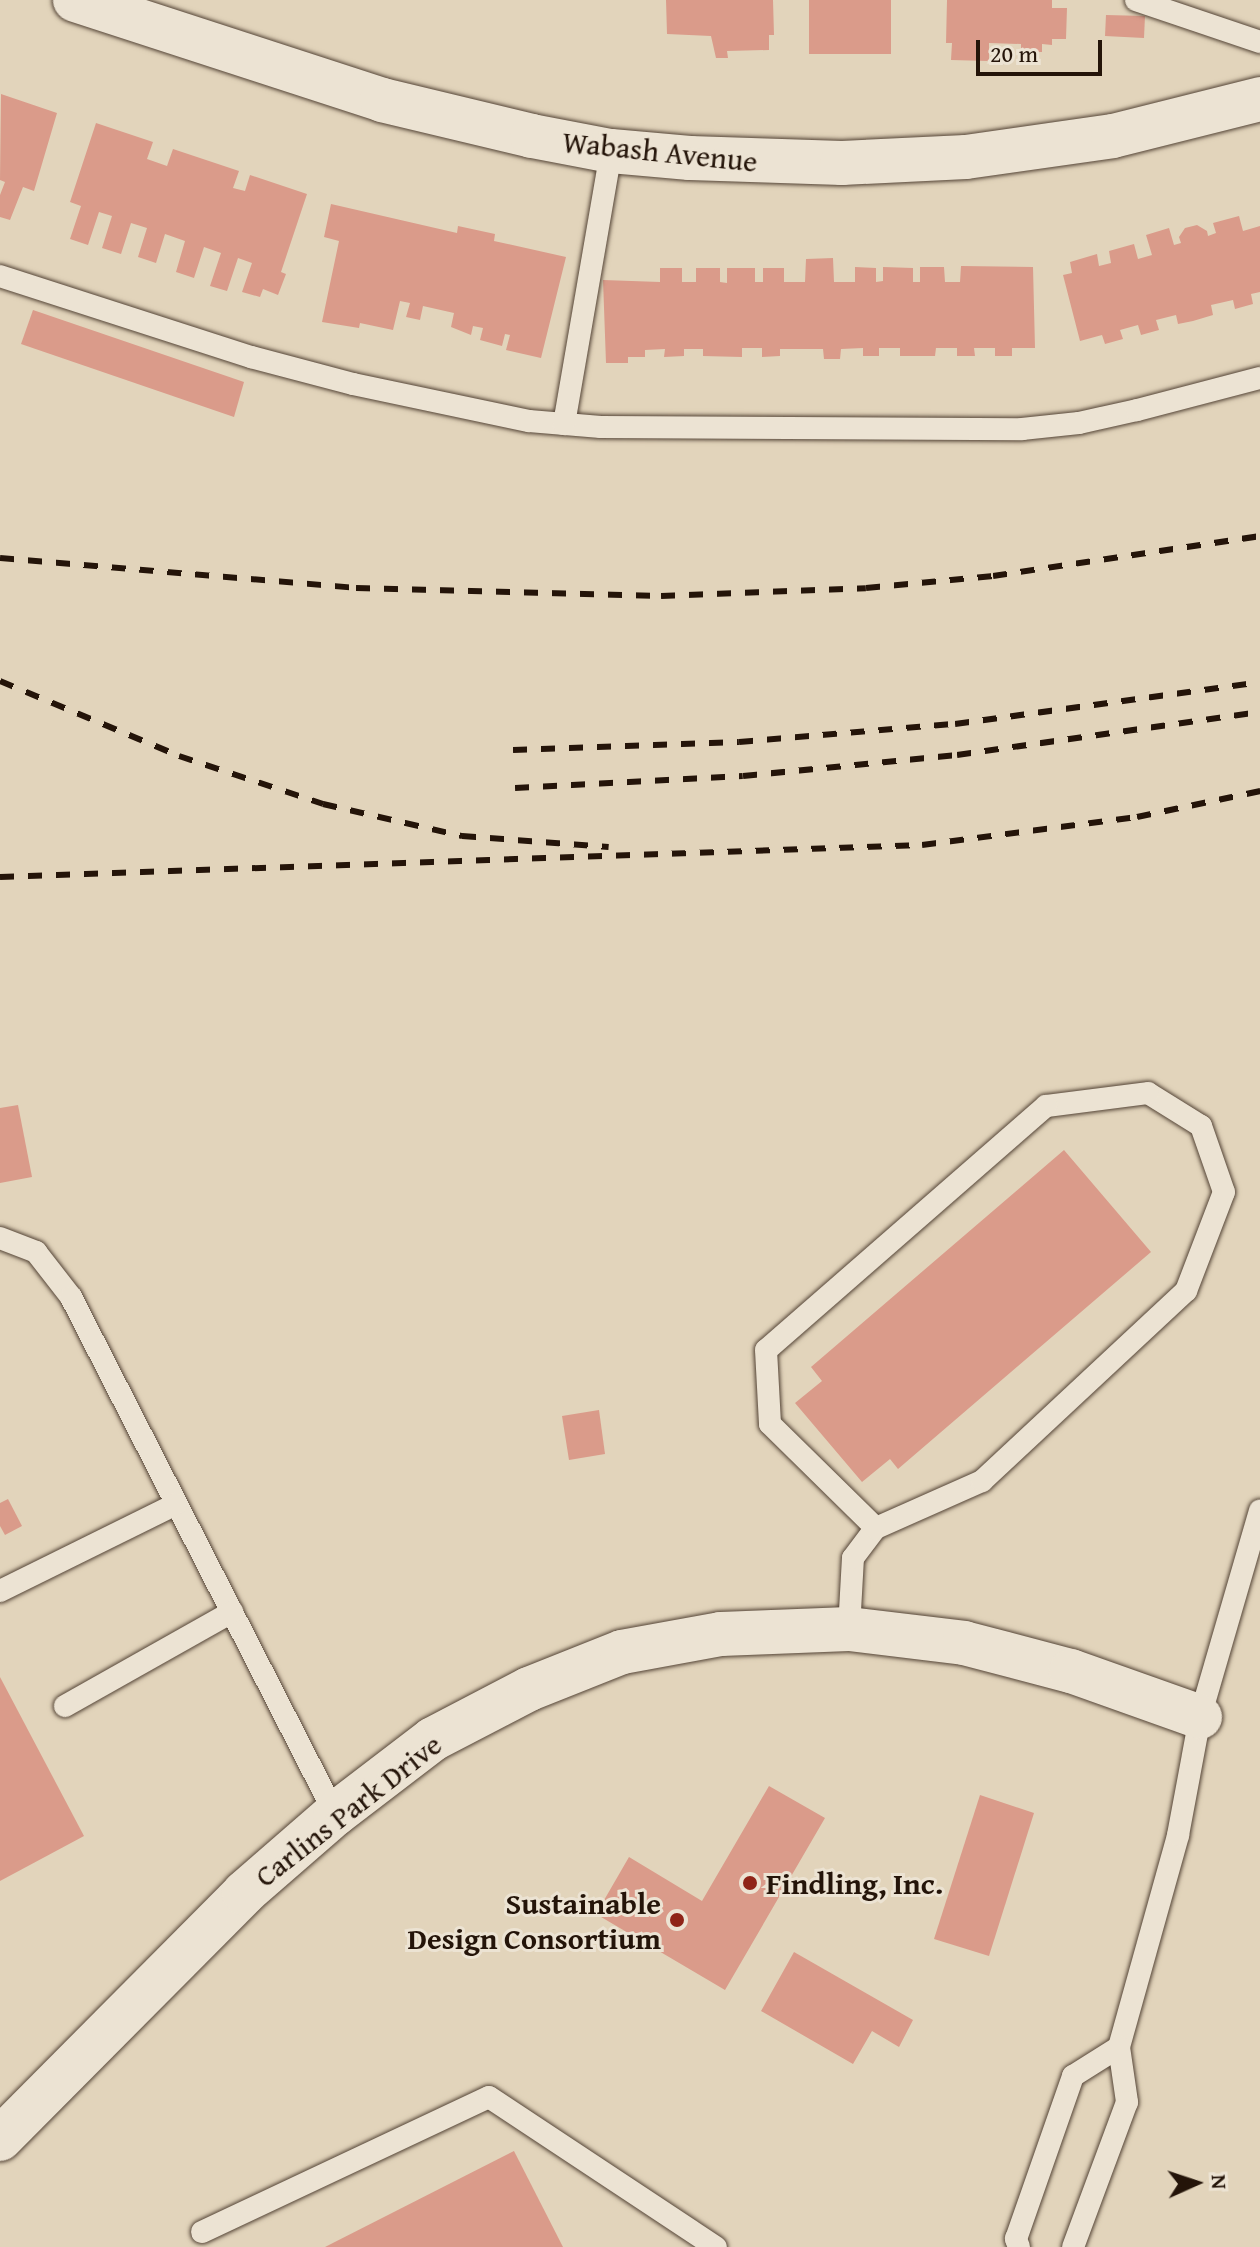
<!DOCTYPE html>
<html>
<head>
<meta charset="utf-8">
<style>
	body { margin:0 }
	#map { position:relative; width:1260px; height:2247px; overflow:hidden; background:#e2d4bb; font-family:"Gentium Book Plus",serif }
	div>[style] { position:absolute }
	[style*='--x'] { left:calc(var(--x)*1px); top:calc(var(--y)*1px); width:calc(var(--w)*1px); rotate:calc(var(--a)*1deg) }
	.building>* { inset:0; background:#da9b8a }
	.roads { filter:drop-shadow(0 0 2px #544436) drop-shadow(0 0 2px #544436) }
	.service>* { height:22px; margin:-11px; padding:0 11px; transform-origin:11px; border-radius:11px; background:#ece3d3 }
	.minor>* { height:44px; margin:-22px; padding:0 22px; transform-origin:22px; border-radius:22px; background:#ece3d3 }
	.rail>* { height:6px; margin-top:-3px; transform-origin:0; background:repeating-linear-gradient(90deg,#241409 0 14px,transparent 0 28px) }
	.dots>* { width:22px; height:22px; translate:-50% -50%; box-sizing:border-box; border:4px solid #ece3d3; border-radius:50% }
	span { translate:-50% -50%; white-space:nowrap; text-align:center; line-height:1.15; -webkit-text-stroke:6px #ece3d3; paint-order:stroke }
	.street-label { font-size:30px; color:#241409 }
	.poi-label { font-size:30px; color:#241409; font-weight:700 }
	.left { translate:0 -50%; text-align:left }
	.right { translate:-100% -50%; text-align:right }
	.north { position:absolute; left:1156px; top:2143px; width:80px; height:80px; -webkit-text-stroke:6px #ece3d3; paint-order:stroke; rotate:87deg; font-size:22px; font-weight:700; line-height:32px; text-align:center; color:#241409 }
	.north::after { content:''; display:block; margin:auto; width:28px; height:36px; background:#241409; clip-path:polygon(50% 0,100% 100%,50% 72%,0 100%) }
	.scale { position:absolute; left:976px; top:40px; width:126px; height:36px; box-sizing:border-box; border:4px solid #241409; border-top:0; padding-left:10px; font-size:24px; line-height:28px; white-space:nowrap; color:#241409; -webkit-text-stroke:6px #ece3d3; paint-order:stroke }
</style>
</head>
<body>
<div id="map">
	<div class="building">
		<i style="clip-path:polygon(666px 0,773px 0,774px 35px,769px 35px,769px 50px,727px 51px,728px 58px,716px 58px,711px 36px,667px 34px)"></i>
		<i style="clip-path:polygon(809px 0,891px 0,891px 54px,809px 54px)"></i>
		<i style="clip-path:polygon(947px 0,1052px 0,1052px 8px,1067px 8px,1066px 39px,1052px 39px,1052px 45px,1042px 44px,1042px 52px,1021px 52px,1021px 44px,989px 43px,989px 61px,951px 60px,952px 43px,946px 43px)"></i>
		<i style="clip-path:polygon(1106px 15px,1145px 16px,1144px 38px,1105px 36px)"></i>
		<i style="clip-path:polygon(1px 94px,57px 113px,34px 191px,23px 187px,10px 220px,0 217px,0 195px,5px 182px,0 180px)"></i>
		<i style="clip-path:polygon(96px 123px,153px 142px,147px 159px,167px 166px,173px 149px,239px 171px,233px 188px,245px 191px,250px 175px,307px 194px,281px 272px,286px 274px,278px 295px,263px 289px,260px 297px,242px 292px,252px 263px,238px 258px,227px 291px,210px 286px,221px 253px,204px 247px,194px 278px,176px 272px,185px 241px,165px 234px,156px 263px,138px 257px,147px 228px,131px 223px,121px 254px,102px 248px,112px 216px,99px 212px,88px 245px,70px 239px,81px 206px,70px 202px)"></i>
		<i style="clip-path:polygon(331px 204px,457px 233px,458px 226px,495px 234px,494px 241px,566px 257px,541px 358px,506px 350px,510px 335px,505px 334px,502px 346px,480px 340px,483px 328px,473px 326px,471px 335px,451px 327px,454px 313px,423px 306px,420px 320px,406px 317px,410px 303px,400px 301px,393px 330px,360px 323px,359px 328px,322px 322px,339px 241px,324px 237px)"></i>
		<i style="clip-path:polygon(1239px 216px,1243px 231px,1260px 226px,1260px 292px,1251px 294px,1253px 304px,1235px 309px,1233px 300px,1211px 305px,1213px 315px,1193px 321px,1178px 324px,1176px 315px,1156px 320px,1159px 330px,1141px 335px,1138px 325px,1120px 330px,1123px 339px,1105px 344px,1102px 335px,1080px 341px,1063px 275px,1072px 273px,1070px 262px,1097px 254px,1099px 266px,1111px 263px,1109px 251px,1134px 244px,1138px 259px,1152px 255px,1146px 235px,1169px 228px,1174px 245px,1181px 243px,1179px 237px,1185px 228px,1197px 225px,1207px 231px,1208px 236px,1216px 233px,1213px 223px)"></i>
		<i style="clip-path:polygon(833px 258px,834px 282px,855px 282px,855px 267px,876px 268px,876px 282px,883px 281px,883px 267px,913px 268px,913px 282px,920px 282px,920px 267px,944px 267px,945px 282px,960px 282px,961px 266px,1033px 267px,1035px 348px,1012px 348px,1012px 356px,995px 356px,995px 348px,974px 348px,975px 356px,957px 356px,957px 348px,936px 348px,935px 356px,900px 356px,900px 348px,879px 348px,879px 356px,863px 356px,863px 348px,841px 349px,840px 359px,824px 359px,823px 349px,780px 349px,780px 356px,762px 357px,762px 348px,742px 348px,742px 357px,703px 356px,703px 349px,684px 349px,684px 356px,664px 357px,665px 349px,645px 350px,645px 357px,628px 357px,628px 363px,606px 363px,603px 280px,660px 282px,660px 268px,682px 268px,682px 282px,696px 282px,696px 268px,720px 268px,720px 282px,727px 283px,727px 268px,755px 268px,755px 282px,763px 282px,763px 268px,784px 268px,784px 282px,805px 282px,806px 259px)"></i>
		<i style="clip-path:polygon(33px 310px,244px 382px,234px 417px,21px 344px)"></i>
		<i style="clip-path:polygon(18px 1105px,32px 1177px,0 1183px,0 1108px)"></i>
		<i style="clip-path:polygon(1064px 1150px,1151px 1252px,898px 1469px,890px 1459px,862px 1482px,795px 1403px,822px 1381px,811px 1367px)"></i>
		<i style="clip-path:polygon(599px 1410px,605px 1454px,569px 1460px,562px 1416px)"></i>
		<i style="clip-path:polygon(8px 1499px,22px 1526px,5px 1535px,0 1526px,0 1503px)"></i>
		<i style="clip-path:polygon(0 1677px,84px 1836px,0 1881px)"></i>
		<i style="clip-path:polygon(769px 1786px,825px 1818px,725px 1990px,596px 1914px,629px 1857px,702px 1901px)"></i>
		<i style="clip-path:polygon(980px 1795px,1034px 1813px,989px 1956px,934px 1939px)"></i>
		<i style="clip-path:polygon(794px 1952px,913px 2020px,899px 2047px,872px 2031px,853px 2064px,761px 2011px)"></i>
		<i style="clip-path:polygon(514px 2151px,563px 2247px,325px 2247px)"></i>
	</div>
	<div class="roads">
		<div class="service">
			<i style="--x:1136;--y:0;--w:131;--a:18.7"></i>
			<i style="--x:0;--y:276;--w:264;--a:17.9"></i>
			<i style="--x:251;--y:357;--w:106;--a:14.8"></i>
			<i style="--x:353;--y:384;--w:180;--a:11.9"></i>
			<i style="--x:529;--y:421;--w:72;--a:4.8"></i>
			<i style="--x:601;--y:427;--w:421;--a:0.3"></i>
			<i style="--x:1022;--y:429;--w:57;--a:-6"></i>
			<i style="--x:1079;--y:423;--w:59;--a:-12.6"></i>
			<i style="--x:1137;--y:410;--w:127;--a:-14.6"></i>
			<i style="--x:564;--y:424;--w:277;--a:-80.2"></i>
			<i style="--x:0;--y:1238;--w:39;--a:21"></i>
			<i style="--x:36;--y:1252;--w:57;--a:52.1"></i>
			<i style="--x:71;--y:1297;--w:581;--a:62.95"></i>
			<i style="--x:0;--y:1591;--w:196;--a:-26.3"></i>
			<i style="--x:849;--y:1629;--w:71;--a:-86.8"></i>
			<i style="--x:853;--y:1558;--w:38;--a:-53"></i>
			<i style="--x:876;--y:1528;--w:116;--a:-23.9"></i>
			<i style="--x:982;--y:1481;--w:279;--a:-43"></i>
			<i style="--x:1186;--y:1291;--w:106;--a:-69"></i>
			<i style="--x:1224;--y:1192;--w:70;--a:-109.2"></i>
			<i style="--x:1201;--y:1126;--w:62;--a:-148.1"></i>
			<i style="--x:1148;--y:1093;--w:103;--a:172.7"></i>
			<i style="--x:1046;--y:1106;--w:371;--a:138.9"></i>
			<i style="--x:766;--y:1350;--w:74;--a:86.9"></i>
			<i style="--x:770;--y:1424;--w:148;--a:44.5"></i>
			<i style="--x:65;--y:1706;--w:192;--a:-29.4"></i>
			<i style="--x:1119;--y:2047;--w:220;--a:-74.4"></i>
			<i style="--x:1178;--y:1835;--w:120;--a:-79.4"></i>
			<i style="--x:1200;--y:1717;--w:215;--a:-73.8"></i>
			<i style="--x:202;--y:2232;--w:317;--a:-25.2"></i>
			<i style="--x:489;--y:2097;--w:272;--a:33.5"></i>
			<i style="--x:1019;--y:2247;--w:9;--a:-111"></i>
			<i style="--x:1016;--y:2239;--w:173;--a:-70.7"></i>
			<i style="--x:1073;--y:2076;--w:54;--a:-32.2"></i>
			<i style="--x:1119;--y:2047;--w:56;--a:81.7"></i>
			<i style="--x:1127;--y:2102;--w:155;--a:110.4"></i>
		</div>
		<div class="minor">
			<i style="--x:75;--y:0;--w:323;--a:18"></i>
			<i style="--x:382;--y:100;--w:154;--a:13.5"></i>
			<i style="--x:532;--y:136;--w:80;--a:10.8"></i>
			<i style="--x:611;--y:151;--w:79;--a:5.1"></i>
			<i style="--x:690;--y:158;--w:152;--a:1.9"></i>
			<i style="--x:842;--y:163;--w:124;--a:-2.8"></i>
			<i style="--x:966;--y:157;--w:148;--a:-8.1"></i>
			<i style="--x:1113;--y:136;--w:152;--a:-14.1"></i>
			<i style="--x:0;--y:2139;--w:346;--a:-45.2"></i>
			<i style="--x:244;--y:1893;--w:121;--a:-41"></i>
			<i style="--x:335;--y:1814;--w:123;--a:-37.4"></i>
			<i style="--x:433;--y:1739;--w:108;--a:-27.5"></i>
			<i style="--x:529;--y:1689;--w:100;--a:-21.7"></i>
			<i style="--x:622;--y:1652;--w:101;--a:-10.3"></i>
			<i style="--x:721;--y:1634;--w:128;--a:-2.2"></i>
			<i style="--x:849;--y:1629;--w:116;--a:6.9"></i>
			<i style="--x:964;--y:1643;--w:111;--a:14.7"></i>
			<i style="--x:1071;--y:1671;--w:137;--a:19.6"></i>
		</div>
	</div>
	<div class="rail">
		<i style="--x:0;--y:558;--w:357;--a:4.8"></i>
		<i style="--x:356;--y:588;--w:305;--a:1.5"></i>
		<i style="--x:661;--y:596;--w:205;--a:-2.2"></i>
		<i style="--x:866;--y:588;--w:128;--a:-5.4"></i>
		<i style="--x:993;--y:576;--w:270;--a:-8.5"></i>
		<i style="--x:0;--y:681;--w:194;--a:22.7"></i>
		<i style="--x:179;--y:756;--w:152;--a:18.4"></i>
		<i style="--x:323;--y:804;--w:143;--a:13"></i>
		<i style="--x:462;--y:836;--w:147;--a:4.3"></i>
		<i style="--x:513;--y:750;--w:226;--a:-2"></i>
		<i style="--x:739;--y:742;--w:217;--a:-4.8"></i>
		<i style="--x:955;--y:724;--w:308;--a:-7.8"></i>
		<i style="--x:515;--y:788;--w:228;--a:-3"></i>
		<i style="--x:743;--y:776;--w:215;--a:-5.6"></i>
		<i style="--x:957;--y:755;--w:306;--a:-8.1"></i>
		<i style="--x:0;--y:877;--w:923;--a:-1.99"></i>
		<i style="--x:922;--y:845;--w:217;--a:-7.4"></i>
		<i style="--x:1137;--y:817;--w:126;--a:-11.9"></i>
	</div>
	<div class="dots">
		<i style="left:750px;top:1883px;background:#8f2418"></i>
		<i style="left:677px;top:1920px;background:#8f2418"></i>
	</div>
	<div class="street-label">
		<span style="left:660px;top:151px;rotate:6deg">Wabash Avenue</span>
		<span style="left:348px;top:1810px;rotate:-38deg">Carlins Park Drive</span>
	</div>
	<div class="poi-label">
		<span class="left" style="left:766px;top:1883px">Findling, Inc.</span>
		<span class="right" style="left:661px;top:1920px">Sustainable<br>Design Consortium</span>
	</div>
	<div class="north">N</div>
	<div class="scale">20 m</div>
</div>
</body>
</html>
